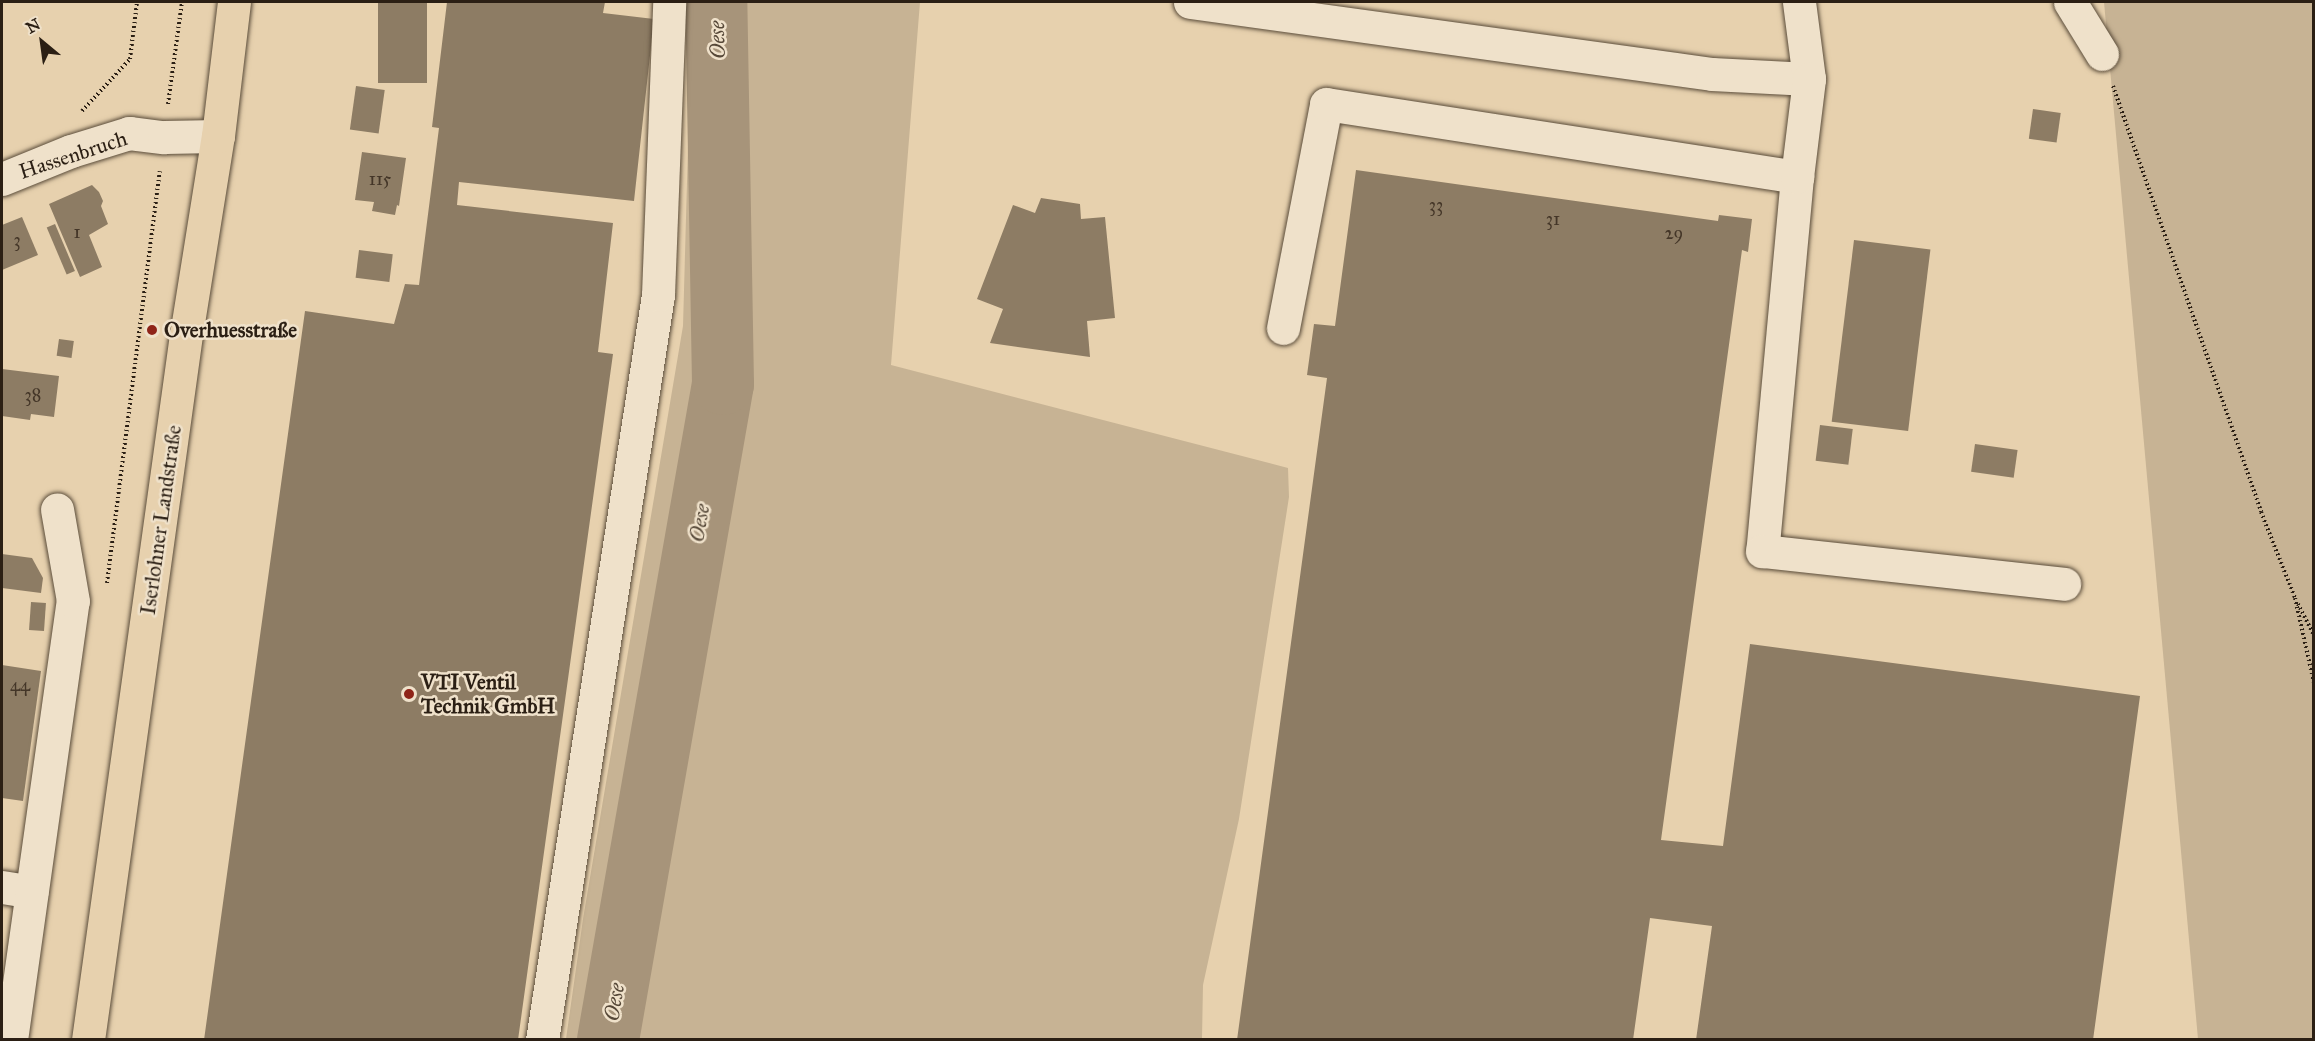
<!DOCTYPE html>
<meta charset="utf-8">
<style>
body{margin:0}
#map{position:relative;width:2315px;height:1041px;overflow:hidden;background:#e7d1ae;font-family:"IM FELL Great Primer",serif}
div>[style]{position:absolute}
[style*='--x']{left:calc(var(--x)*1px);top:calc(var(--y)*1px);width:calc(var(--w)*1px);rotate:calc(var(--a)*1deg)}
.green>*{inset:0;background:#c7b394}
.river>*{height:62px;margin:-31px;padding:0 31px;transform-origin:31px;border-radius:31px;background:#a7947a}
.building>*{inset:0;background:#8d7c64;transform-origin:0 0}
.path>*{height:4px;margin-top:-2px;transform-origin:0;background:repeating-linear-gradient(90deg,#2b1f14 0 1.5px,transparent 0 4.5px)}
.roads{filter:drop-shadow(0 0 2px #5a4c3a) drop-shadow(0 0 2px #5a4c3a)}
.minor>*{height:33px;margin:-16.5px;padding:0 16.5px;transform-origin:16.5px;border-radius:16.5px;background:#efe1ca}
.major>*{height:33px;margin:-16.5px;padding:0 16.5px;transform-origin:16.5px;border-radius:16.5px;background:#e7d1ae}
.dots>*{width:16px;height:16px;translate:-50% -50%;box-sizing:border-box;border:3px solid #efe1ca;border-radius:50%}
span{translate:-50% -50%;white-space:nowrap;text-align:center;line-height:1.15;-webkit-text-stroke:5px #efe1ca;paint-order:stroke}
.number-label{font-size:18px;color:#443628}
.number-label span{-webkit-text-stroke-width:0}
.street-label{font-size:21px;color:#2b1f14}
.poi-label{font-size:21px;color:#2b1f14;font-weight:700}
.left{translate:0 -50%;text-align:left}
.water-label{font-size:22px;color:#564838;font-style:italic}
.frame{position:absolute;inset:0;border:3px solid #2b1f14;pointer-events:none}
.north{position:absolute;left:12px;top:12px;width:60px;height:60px;-webkit-text-stroke:4px #efe1ca;paint-order:stroke;rotate:331deg;font-size:16px;font-weight:700;line-height:24px;text-align:center;color:#2b1f14}
.north::after{content:'';display:block;margin:auto;width:21px;height:27px;background:#2b1f14;clip-path:polygon(50% 0,100% 100%,50% 72%,0 100%)}
</style>
<div id="map">
<div class="green">
<div style="clip-path:polygon(692px 2px,920px 2px,891px 365px,1288px 468px,1289px 497px,1239px 819px,1203px 985px,1202px 1039px,566px 1039px,583px 919px,683px 326px)"></div>
<div style="clip-path:polygon(2104px 2px,2313px 2px,2313px 1039px,2198px 1039px)"></div>
</div>
<div class="river">
<div style="--x:608;--y:1040;--w:666;--a:-80.06"></div>
<div style="--x:723;--y:384;--w:382;--a:-91"></div>
</div>
<div class="building">
<div style="left:378px;top:2px;width:49px;height:81px"></div>
<div style="clip-path:polygon(447px 2px,605px 2px,603px 13px,654px 19px,634px 201px,459px 182px,457px 205px,613px 223px,598px 352px,613px 354px,518px 1040px,204px 1040px,305px 311px,394px 324px,405px 284px,419px 285px,439px 128px,432px 127px)"></div>
<div style="left:356px;top:86px;width:29px;height:44px;rotate:8deg"></div>
<div style="left:2033px;top:109px;width:28px;height:30px;rotate:8deg"></div>
<div style="clip-path:polygon(362px 152px,406px 158px,399px 206px,397px 205px,395px 215px,372px 211px,374px 202px,355px 200px)"></div>
<div style="clip-path:polygon(1356px 170px,1718px 221px,1719px 215px,1752px 219px,1748px 252px,1742px 250px,1661px 840px,1723px 846px,1750px 644px,2140px 696px,2093px 1040px,1696px 1040px,1712px 926px,1650px 918px,1633px 1040px,1237px 1040px,1327px 378px,1307px 375px,1314px 324px,1335px 326px)"></div>
<div style="clip-path:polygon(92px 185px,99px 192px,103px 201px,101px 206px,108px 224px,89px 235px,102px 267px,80px 277px,49px 204px)"></div>
<div style="clip-path:polygon(1041px 198px,1080px 204px,1081px 219px,1105px 217px,1115px 318px,1087px 321px,1090px 357px,990px 343px,1003px 309px,977px 299px,1013px 205px,1035px 213px)"></div>
<div style="clip-path:polygon(22px 217px,38px 255px,2px 270px,2px 225px)"></div>
<div style="left:55px;top:224px;width:51px;height:9px;rotate:67deg"></div>
<div style="left:1854px;top:240px;width:77px;height:183px;rotate:7deg"></div>
<div style="left:359px;top:250px;width:34px;height:28px;rotate:7deg"></div>
<div style="left:59px;top:339px;width:15px;height:17px;rotate:8deg"></div>
<div style="clip-path:polygon(2px 369px,59px 376px,54px 417px,31px 414px,30px 420px,2px 416px)"></div>
<div style="left:1820px;top:425px;width:33px;height:36px;rotate:7deg"></div>
<div style="left:1975px;top:444px;width:43px;height:28px;rotate:8deg"></div>
<div style="clip-path:polygon(2px 554px,32px 558px,43px 578px,41px 593px,2px 588px)"></div>
<div style="left:31px;top:602px;width:15px;height:28px;rotate:4deg"></div>
<div style="clip-path:polygon(2px 665px,41px 671px,23px 801px,2px 798px)"></div>
</div>
<div class="path">
<div style="--x:2113;--y:86;--w:451;--a:70.8"></div>
<div style="--x:2261;--y:512;--w:92;--a:68.4"></div>
<div style="--x:2295;--y:598;--w:87;--a:77.4"></div>
<div style="--x:168;--y:104;--w:103;--a:-82.2"></div>
<div style="--x:82;--y:111;--w:71;--a:-47.3"></div>
<div style="--x:130;--y:59;--w:57;--a:-83"></div>
<div style="--x:107;--y:583;--w:415;--a:-82.7"></div>
<div style="--x:2298;--y:604;--w:36;--a:63"></div>
</div>
<div class="roads">
<div class="minor">
<div style="--x:1190;--y:2;--w:527;--a:7.85"></div>
<div style="--x:1712;--y:74;--w:97;--a:3"></div>
<div style="--x:1809;--y:79;--w:78;--a:-97.4"></div>
<div style="--x:2070;--y:2;--w:61;--a:58.4"></div>
<div style="--x:1797;--y:177;--w:376;--a:95.3"></div>
<div style="--x:1762;--y:551;--w:304;--a:6.2"></div>
<div style="--x:2;--y:179;--w:74;--a:-22.1"></div>
<div style="--x:71;--y:151;--w:61;--a:-17.2"></div>
<div style="--x:129;--y:133;--w:35;--a:7"></div>
<div style="--x:164;--y:137;--w:54;--a:-1.1"></div>
<div style="--x:1283;--y:328;--w:228;--a:-79.1"></div>
<div style="--x:1326;--y:104;--w:477;--a:8.8"></div>
<div style="--x:1797;--y:177;--w:99;--a:-83"></div>
<div style="--x:2;--y:887;--w:30;--a:9"></div>
<div style="--x:11;--y:1040;--w:443;--a:-82"></div>
<div style="--x:73;--y:601;--w:93;--a:-99.9"></div>
<div style="--x:542;--y:1040;--w:754;--a:-81.15"></div>
<div style="--x:658;--y:295;--w:293;--a:-87.8"></div>
</div>
<div class="major">
<div style="--x:88;--y:1040;--w:712;--a:-82.09"></div>
<div style="--x:186;--y:335;--w:202;--a:-80.9"></div>
<div style="--x:218;--y:136;--w:135;--a:-83.2"></div>
</div>
</div>
<div class="dots">
<div style="left:152px;top:330px;background:#8f2418"></div>
<div style="left:409px;top:694px;background:#8f2418"></div>
</div>
<div class="number-label">
<span style="left:380px;top:179px">115</span>
<span style="left:1436px;top:205px">33</span>
<span style="left:1553px;top:219px">31</span>
<span style="left:77px;top:232px">1</span>
<span style="left:1674px;top:233px">29</span>
<span style="left:17px;top:240px">3</span>
<span style="left:33px;top:395px">38</span>
<span style="left:20px;top:685px">44</span>
</div>
<div class="street-label">
<span style="left:73px;top:155px;rotate:-18deg">Hassenbruch</span>
<span style="left:161px;top:520px;rotate:-82deg">Iserlohner Landstraße</span>
</div>
<div class="poi-label">
<span class="left" style="left:164px;top:330px">Overhuesstraße</span>
<span class="left" style="left:421px;top:694px">VTI Ventil<br>Technik GmbH</span>
</div>
<div class="water-label">
<span style="left:717px;top:40px;rotate:-91deg">Oese</span>
<span style="left:699px;top:523px;rotate:-80deg">Oese</span>
<span style="left:614px;top:1002px;rotate:-80deg">Oese</span>
</div>
<div class="frame"></div>
<div class="north">N</div>
</div>
